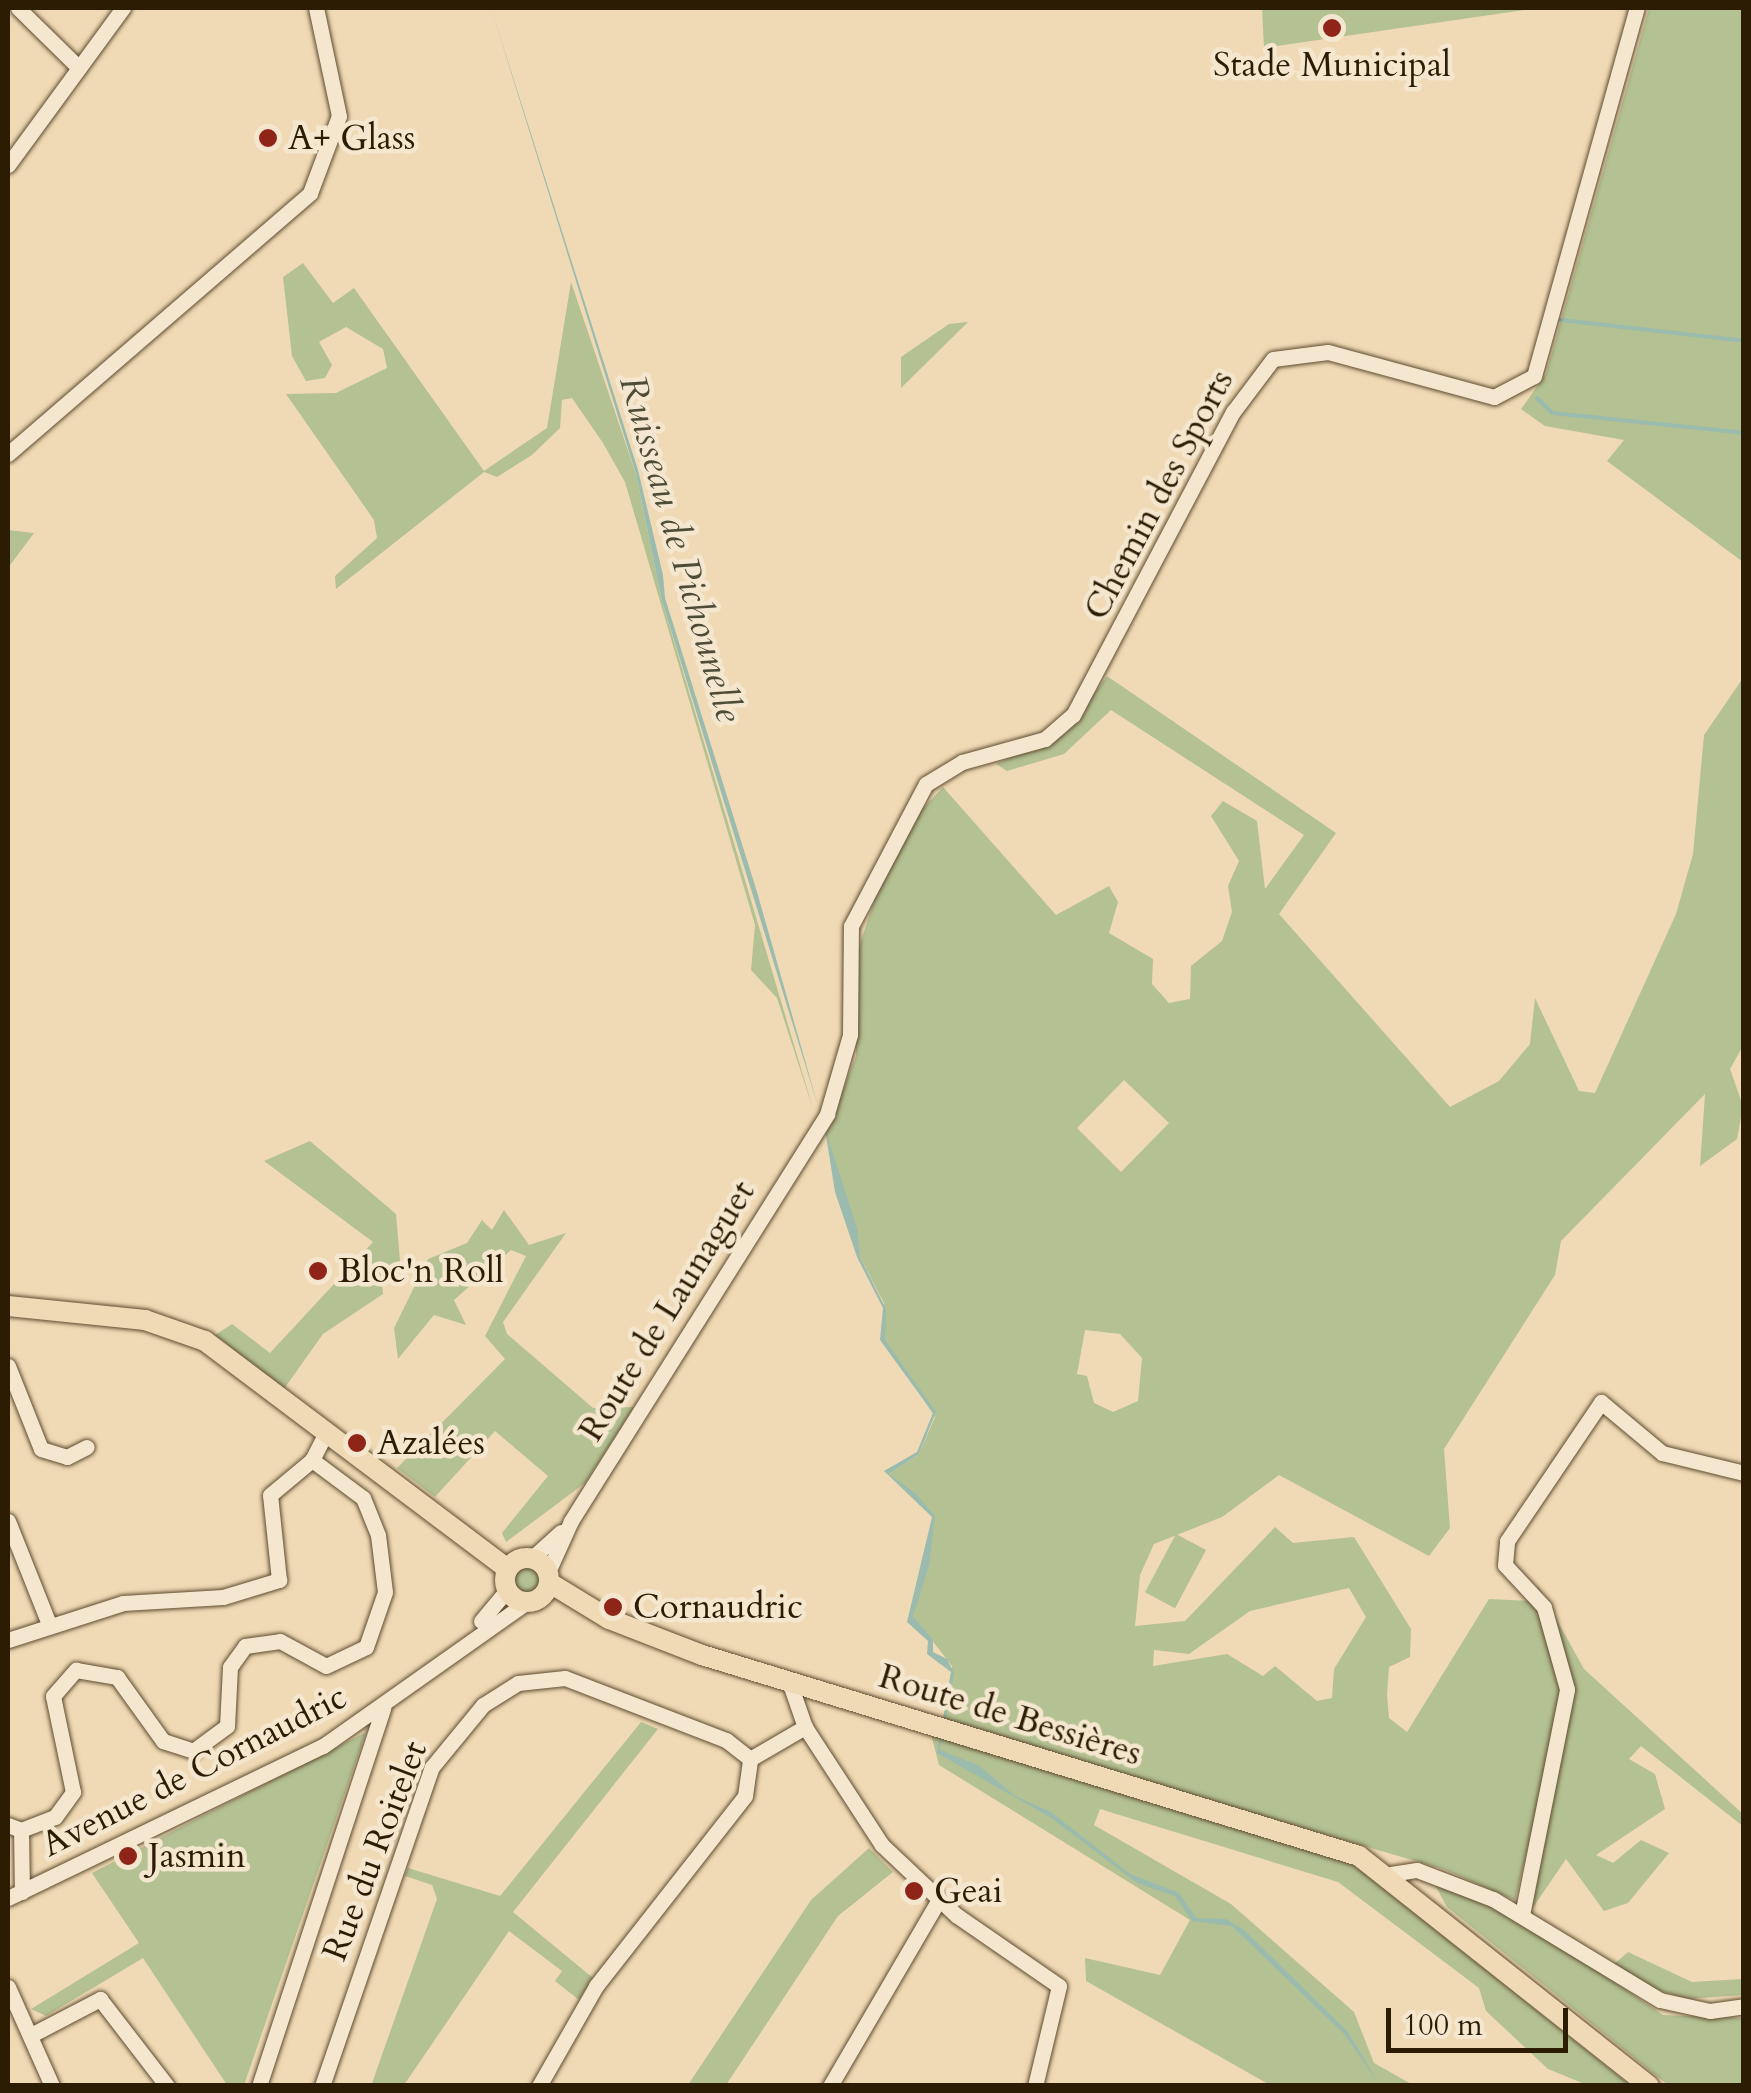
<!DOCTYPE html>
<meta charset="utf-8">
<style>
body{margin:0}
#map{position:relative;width:1751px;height:2093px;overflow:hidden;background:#f0dab5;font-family:Cardo,serif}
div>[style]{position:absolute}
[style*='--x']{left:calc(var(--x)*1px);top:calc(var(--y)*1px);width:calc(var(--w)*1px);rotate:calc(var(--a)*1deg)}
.green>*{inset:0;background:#b4c192;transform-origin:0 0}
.round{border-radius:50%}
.water>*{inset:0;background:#9abbad}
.stream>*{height:4px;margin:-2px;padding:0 2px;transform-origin:2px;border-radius:2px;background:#9abbad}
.roads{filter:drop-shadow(0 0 2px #5e4c30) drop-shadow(0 0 2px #5e4c30)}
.minor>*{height:15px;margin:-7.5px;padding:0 7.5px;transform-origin:7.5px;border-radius:7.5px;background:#f5e7cf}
.major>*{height:20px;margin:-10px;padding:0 10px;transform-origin:10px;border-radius:10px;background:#f0dab5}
.major>.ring{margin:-10px;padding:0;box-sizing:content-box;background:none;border:20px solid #f0dab5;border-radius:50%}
.dots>*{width:28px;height:28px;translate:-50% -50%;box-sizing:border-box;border:5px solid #f5e7cf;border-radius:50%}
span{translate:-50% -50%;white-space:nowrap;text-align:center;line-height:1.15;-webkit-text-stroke:9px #f5e7cf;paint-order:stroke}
.poi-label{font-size:35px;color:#2d1c04}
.left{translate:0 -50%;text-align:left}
.street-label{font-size:35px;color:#2d1c04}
.water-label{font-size:38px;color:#4e4c37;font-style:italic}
.frame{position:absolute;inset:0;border:10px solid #2d1c04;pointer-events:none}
.scale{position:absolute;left:1386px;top:2008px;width:182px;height:45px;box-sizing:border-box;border:5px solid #2d1c04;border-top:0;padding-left:12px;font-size:30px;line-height:35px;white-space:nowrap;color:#2d1c04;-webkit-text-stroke:8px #f5e7cf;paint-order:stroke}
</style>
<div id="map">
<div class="green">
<div style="clip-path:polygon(1262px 8px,1538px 8px,1264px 48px)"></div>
<div style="clip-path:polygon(1649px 8px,1743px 8px,1743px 562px,1607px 461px,1624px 440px,1545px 426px,1521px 409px,1546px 374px)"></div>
<div style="clip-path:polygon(303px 263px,333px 303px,354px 288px,484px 471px,547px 428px,571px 282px,636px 474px,662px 601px,814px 1112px,777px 998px,751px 970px,755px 925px,625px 482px,603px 443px,572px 398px,562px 400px,560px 428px,532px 455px,497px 477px,484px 472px,336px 589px,335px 576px,377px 538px,374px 520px,286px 394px,336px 393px,387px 368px,383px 349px,346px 327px,319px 342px,332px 365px,325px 378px,306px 381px,292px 356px,283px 277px)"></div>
<div style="clip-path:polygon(968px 322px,901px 388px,901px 357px,949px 324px)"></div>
<div style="clip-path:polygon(8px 530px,34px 533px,8px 568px)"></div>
<div style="clip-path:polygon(evenodd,1107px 676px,1336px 833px,1279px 914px,1450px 1107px,1499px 1081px,1530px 1044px,1535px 998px,1579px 1091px,1595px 1093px,1676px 914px,1693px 854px,1704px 735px,1743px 678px,1744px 1044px,1730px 1069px,1743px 1106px,1737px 1139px,1700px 1166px,1705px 1094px,1561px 1241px,1555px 1275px,1444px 1449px,1450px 1528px,1429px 1556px,1279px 1475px,1222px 1517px,1154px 1544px,1140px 1575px,1135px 1626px,1185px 1621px,1275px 1527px,1293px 1543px,1354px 1537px,1411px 1629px,1410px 1657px,1389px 1667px,1387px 1695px,1389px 1718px,1407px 1732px,1489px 1599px,1532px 1601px,1549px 1627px,1562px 1707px,1515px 1900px,1443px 1869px,943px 1723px,952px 1666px,913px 1616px,933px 1515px,889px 1474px,919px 1454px,935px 1417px,884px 1340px,884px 1303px,860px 1257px,826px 1133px,856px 1056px,855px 959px,882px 877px,908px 824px,943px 787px,1056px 915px,1109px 886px,1118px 902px,1109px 933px,1153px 959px,1152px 984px,1169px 1003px,1190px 999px,1191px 966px,1222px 941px,1232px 912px,1228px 886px,1239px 861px,1211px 816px,1223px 801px,1257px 821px,1265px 889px,1304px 835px,1111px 710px,1064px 754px,1007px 771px,996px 764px,1066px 733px,1107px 676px,1124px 1080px,1169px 1123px,1121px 1172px,1077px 1128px,1124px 1080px,1107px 676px,1085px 1330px,1120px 1334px,1142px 1358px,1138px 1401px,1113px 1412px,1094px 1403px,1087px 1376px,1077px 1374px,1085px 1330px,1107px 676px,1349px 1588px,1366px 1617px,1334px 1669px,1332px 1698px,1317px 1701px,1275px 1666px,1263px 1676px,1227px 1654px,1153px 1666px,1154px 1650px,1189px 1654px,1250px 1611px,1349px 1588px)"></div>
<div style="clip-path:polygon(310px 1141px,396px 1214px,400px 1261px,381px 1273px,383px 1294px,323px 1334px,284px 1389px,215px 1335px,232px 1324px,270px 1353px,373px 1242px,264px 1161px)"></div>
<div style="clip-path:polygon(504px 1210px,529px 1245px,566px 1233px,503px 1322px,507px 1334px,593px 1408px,634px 1407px,585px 1483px,506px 1542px,502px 1533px,548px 1476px,495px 1431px,435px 1497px,397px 1468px,505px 1359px,485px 1336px,526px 1256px,511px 1250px,454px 1300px,466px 1325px,434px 1315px,398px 1359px,394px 1328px,428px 1259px,467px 1243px,482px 1220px,492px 1230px)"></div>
<div style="left:1176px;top:1534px;width:34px;height:66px;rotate:28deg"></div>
<div class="round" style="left:514px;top:1568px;width:26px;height:26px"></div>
<div style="clip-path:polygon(1537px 1584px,1584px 1669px,1743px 1814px,1744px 1827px,1641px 1746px,1629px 1759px,1655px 1774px,1665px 1809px,1596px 1855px,1613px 1863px,1641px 1840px,1669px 1853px,1628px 1903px,1604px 1911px,1566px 1859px,1532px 1909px,1572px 1691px)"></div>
<div style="clip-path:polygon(641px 1722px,658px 1729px,513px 1912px,593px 1978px,579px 2000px,555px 1981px,562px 1971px,509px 1931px,404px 2085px,371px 2086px,437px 1899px,432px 1885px,405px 1876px,408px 1868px,500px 1896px)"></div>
<div style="clip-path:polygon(366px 1732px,244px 2085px,227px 2085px,143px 1958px,46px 2016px,31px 2009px,139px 1943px,92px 1873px)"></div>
<div style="clip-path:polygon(931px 1734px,1345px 1857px,1630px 2085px,1587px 2085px,1548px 2069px,1486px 2011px,1479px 1988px,1338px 1882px,1100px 1809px,1094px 1825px,1231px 1904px,1354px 2012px,1374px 2063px,1413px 2085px,1270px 2085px,1086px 1981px,1085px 1958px,1160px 1975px,1190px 1920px,939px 1765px)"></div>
<div style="clip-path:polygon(869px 1848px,893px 1872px,838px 1916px,726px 2085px,688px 2085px,811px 1900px)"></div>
<div style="clip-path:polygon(1434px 1883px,1522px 1920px,1663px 2015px,1743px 2018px,1743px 2085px,1668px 2085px,1447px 1907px)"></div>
<div style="clip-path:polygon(1628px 1952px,1692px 1982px,1743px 1979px,1743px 1995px,1688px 1999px,1648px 1987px,1613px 1965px)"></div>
</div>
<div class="water">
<div style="clip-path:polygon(491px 8px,638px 470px,663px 575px,665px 598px,757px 892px,818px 1106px,662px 601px,636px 474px)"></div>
<div style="clip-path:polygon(825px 1129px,857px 1228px,860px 1257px,886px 1309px,885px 1340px,936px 1412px,919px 1454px,889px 1474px,915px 1493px,935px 1516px,929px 1566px,913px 1616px,933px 1640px,933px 1652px,947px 1659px,954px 1673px,940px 1750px,978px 1765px,1015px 1796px,1051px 1812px,1130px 1874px,1179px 1893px,1196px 1918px,1226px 1919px,1244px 1930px,1347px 2031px,1380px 2085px,1344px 2034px,1232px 1926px,1192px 1921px,1175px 1896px,1137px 1883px,1050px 1817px,937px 1753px,951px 1672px,927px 1654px,928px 1641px,907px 1622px,932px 1517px,884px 1471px,917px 1452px,933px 1413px,880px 1340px,883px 1308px,857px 1257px,835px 1192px)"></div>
</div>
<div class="stream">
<div style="--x:1561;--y:320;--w:184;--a:6.5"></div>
<div style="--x:1537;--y:398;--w:21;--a:45"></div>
<div style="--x:1552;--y:413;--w:193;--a:5.9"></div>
</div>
<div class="roads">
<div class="minor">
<div style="--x:18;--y:8;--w:84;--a:44.5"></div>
<div style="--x:8;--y:165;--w:195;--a:-53.8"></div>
<div style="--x:8;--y:454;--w:399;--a:-40.8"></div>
<div style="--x:310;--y:193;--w:82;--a:-69.4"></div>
<div style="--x:339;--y:116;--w:110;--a:-102"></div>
<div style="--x:8;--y:1366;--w:89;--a:68.3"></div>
<div style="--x:41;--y:1449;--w:27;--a:17"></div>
<div style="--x:67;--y:1457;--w:22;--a:-27"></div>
<div style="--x:8;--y:1521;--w:111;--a:68.3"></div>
<div style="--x:532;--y:1558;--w:39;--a:-42"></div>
<div style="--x:548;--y:1572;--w:56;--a:-65.7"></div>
<div style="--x:571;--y:1521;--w:481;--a:-57.8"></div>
<div style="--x:827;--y:1114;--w:82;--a:-73.8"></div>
<div style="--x:850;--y:1035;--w:109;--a:-89.5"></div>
<div style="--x:851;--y:926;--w:161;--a:-62.2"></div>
<div style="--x:926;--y:784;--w:42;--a:-31.4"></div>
<div style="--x:962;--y:762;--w:86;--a:-15.5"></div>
<div style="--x:1045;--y:739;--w:37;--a:-41"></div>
<div style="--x:1073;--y:715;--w:343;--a:-62.2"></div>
<div style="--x:1233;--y:412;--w:66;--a:-53"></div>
<div style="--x:1273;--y:359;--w:55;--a:-7.3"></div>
<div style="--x:1328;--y:352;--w:172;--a:15.2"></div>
<div style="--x:1494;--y:397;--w:45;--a:-27.7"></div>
<div style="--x:1534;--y:376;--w:382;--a:-74.4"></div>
<div style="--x:481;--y:1621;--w:40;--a:-50"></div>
<div style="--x:8;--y:1640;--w:121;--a:-17.8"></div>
<div style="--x:123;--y:1603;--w:100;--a:-3.4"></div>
<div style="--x:223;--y:1597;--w:59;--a:-16.9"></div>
<div style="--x:279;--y:1580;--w:85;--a:-96"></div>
<div style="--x:270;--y:1495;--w:55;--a:-39.8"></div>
<div style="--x:312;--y:1460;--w:31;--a:-63"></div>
<div style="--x:790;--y:1684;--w:46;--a:70.8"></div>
<div style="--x:805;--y:1727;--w:141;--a:56.9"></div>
<div style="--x:882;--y:1845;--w:102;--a:43.4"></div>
<div style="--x:956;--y:1915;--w:125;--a:34.6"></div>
<div style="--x:1059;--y:1986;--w:103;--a:103.5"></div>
<div style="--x:8;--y:1825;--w:14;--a:21"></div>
<div style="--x:21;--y:1830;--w:62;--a:89.1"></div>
<div style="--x:21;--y:1830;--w:36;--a:-21"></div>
<div style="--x:55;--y:1817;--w:31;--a:-54"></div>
<div style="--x:73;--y:1792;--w:98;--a:-101.8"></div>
<div style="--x:53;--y:1696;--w:35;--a:-49"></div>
<div style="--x:76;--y:1670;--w:42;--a:9.7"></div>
<div style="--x:117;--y:1677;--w:79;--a:54.3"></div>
<div style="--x:163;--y:1741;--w:32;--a:18"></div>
<div style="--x:193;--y:1751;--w:42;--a:-36.3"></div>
<div style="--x:227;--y:1726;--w:59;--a:-87.1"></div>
<div style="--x:230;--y:1667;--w:26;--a:-54"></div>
<div style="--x:245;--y:1646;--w:35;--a:-8"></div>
<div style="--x:280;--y:1641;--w:52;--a:28.5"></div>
<div style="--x:326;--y:1666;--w:44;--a:-25.4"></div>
<div style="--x:366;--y:1647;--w:58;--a:-70.9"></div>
<div style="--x:385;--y:1592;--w:57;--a:-97"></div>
<div style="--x:378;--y:1535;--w:40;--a:-112"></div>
<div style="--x:363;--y:1498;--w:64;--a:-143.3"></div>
<div style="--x:1391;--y:1874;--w:26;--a:-9"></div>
<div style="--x:1417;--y:1870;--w:81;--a:20.9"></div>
<div style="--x:1493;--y:1899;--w:195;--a:31.2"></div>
<div style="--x:1660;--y:2000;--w:51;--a:12.4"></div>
<div style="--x:1710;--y:2011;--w:34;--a:-8"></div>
<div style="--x:8;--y:1898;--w:350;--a:-25.8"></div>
<div style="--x:323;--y:1746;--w:248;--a:-35.2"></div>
<div style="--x:1522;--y:1915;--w:230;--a:-78.7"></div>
<div style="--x:1567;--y:1689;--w:85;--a:-105.7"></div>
<div style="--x:1544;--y:1607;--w:57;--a:-132.9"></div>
<div style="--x:1505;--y:1565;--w:24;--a:-85"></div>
<div style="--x:1507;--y:1541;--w:168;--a:-55.9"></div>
<div style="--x:1601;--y:1402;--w:80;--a:39.9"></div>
<div style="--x:1662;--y:1453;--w:84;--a:13.7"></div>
<div style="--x:8;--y:1987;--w:108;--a:66"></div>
<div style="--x:33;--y:2034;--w:76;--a:-27.6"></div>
<div style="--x:100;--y:1999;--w:110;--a:52.4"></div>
<div style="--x:259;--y:2086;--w:398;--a:-71.8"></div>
<div style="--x:322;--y:2086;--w:337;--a:-71"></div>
<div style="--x:432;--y:1767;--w:80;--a:-50.6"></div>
<div style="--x:483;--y:1705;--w:41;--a:-32.2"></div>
<div style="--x:518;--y:1683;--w:47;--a:-6.1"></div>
<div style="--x:565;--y:1678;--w:173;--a:21.1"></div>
<div style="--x:726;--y:1740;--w:31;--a:38"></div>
<div style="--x:750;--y:1759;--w:64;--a:-30.2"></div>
<div style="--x:539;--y:2086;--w:115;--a:-60.3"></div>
<div style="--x:596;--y:1986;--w:241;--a:-51.9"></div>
<div style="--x:745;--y:1796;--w:37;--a:-82"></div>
<div style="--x:830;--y:2086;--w:214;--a:-59.7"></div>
</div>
<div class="major">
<div style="--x:8;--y:1306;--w:138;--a:5.8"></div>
<div style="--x:145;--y:1320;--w:64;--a:19.3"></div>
<div style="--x:205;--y:1341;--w:379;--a:37"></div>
<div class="ring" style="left:505px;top:1558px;width:24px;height:24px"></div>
<div style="--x:550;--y:1583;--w:69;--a:31.4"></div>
<div style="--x:609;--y:1619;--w:100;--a:21.2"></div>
<div style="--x:702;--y:1655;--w:687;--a:17.01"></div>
<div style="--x:1359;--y:1856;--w:370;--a:38.4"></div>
</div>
</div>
<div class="dots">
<div style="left:1332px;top:28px;background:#8f2418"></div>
<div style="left:268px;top:138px;background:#8f2418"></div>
<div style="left:318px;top:1271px;background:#8f2418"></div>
<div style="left:357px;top:1443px;background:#8f2418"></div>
<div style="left:613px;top:1607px;background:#8f2418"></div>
<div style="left:128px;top:1856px;background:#8f2418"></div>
<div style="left:914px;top:1891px;background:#8f2418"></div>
</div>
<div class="poi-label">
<span style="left:1332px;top:65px">Stade Municipal</span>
<span class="left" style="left:288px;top:138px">A+ Glass</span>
<span class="left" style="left:338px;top:1271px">Bloc'n Roll</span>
<span class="left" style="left:377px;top:1443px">Azalées</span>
<span class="left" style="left:633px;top:1607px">Cornaudric</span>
<span class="left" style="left:148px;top:1856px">Jasmin</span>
<span class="left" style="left:934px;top:1891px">Geai</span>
</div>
<div class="street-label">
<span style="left:1159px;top:495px;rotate:-62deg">Chemin des Sports</span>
<span style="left:667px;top:1311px;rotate:-58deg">Route de Launaguet</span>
<span style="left:1010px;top:1715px;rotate:17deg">Route de Bessières</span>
<span style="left:194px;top:1771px;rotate:-27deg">Avenue de Cornaudric</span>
<span style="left:375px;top:1851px;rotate:-69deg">Rue du Roitelet</span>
</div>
<div class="water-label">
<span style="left:680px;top:549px;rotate:74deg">Ruisseau de Pichounelle</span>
</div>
<div class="frame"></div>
<div class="scale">100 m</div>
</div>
